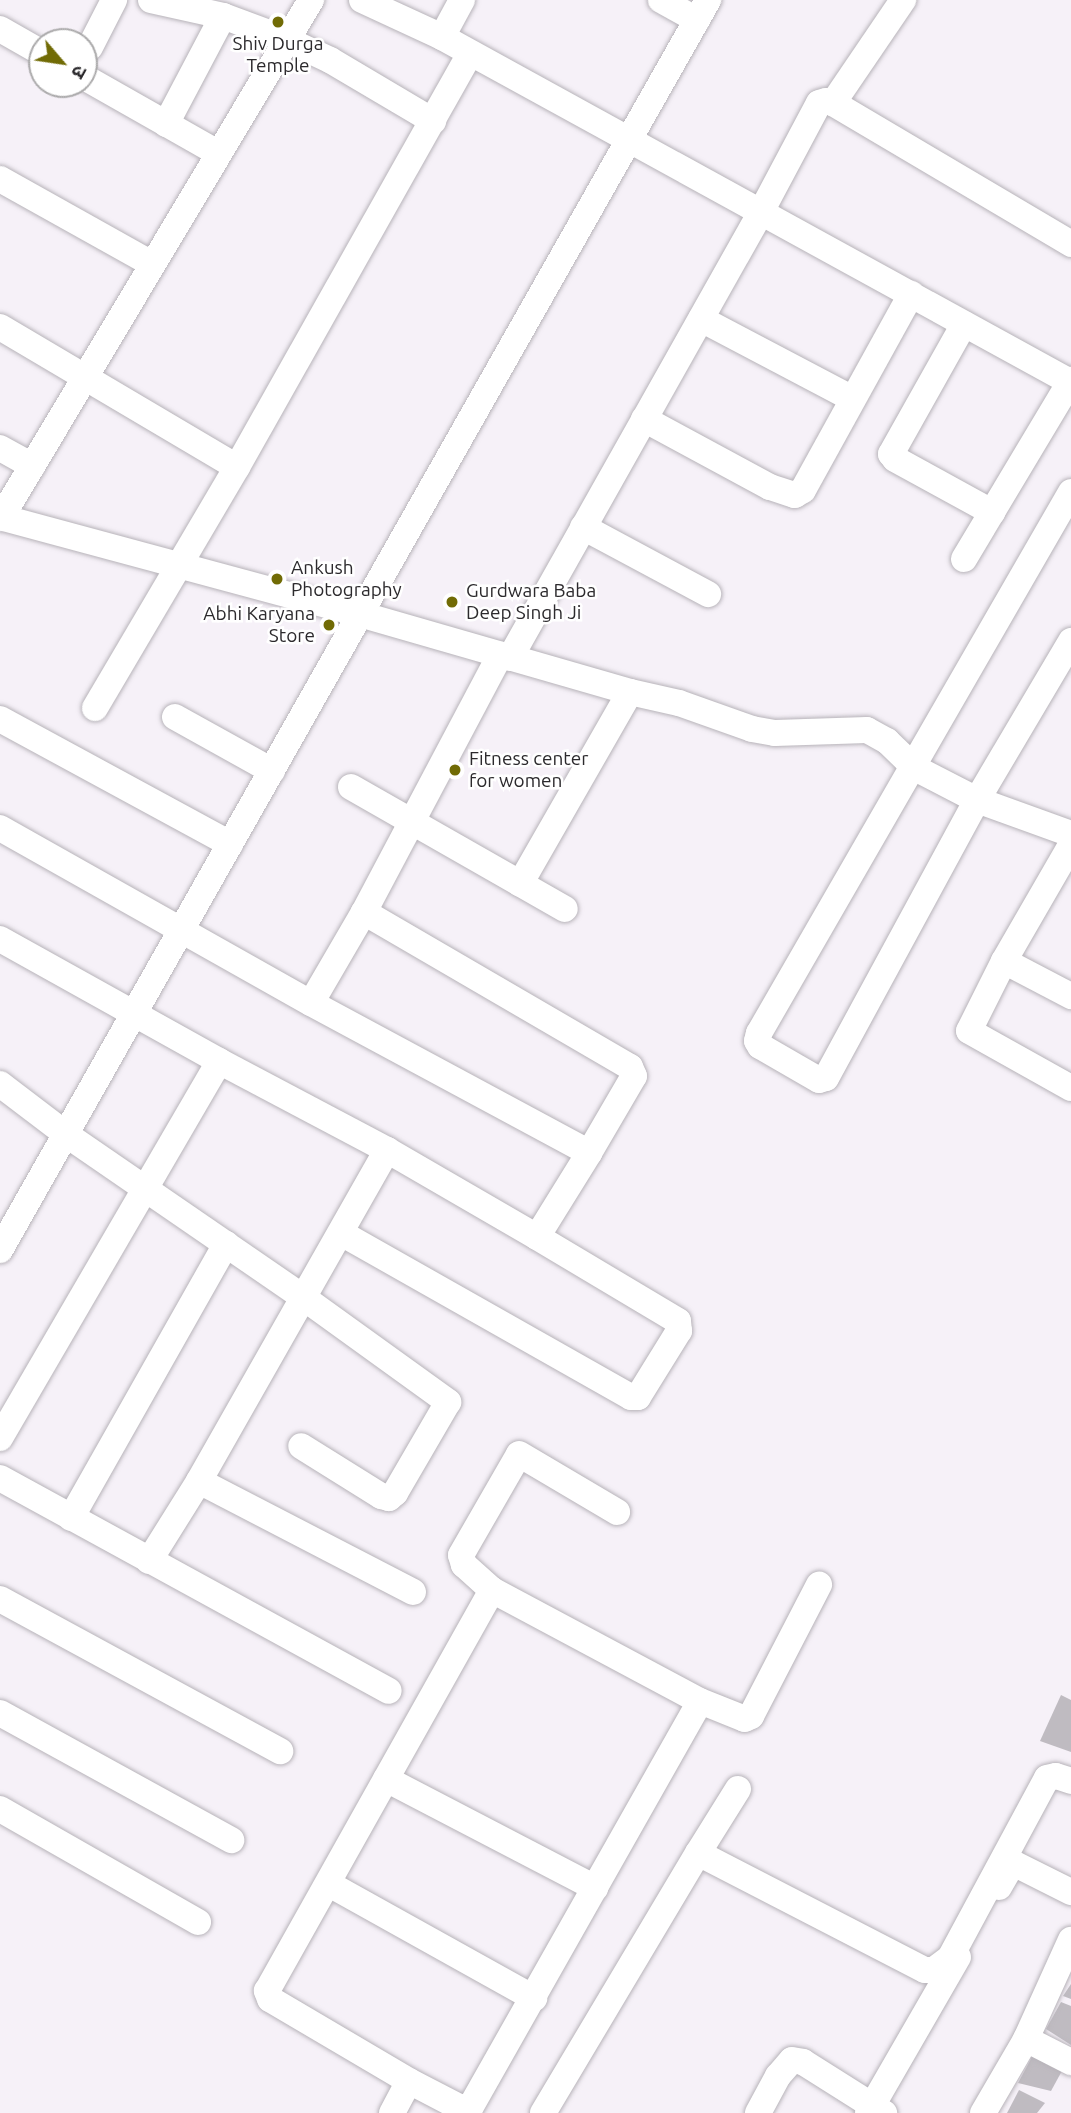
<!DOCTYPE html>
<meta charset="utf-8">
<style>
body{margin:0}
#map{position:relative;width:1071px;height:2113px;overflow:hidden;background:#f6f1f8;font-family:Ubuntu,"Noto Sans Devanagari",sans-serif}
div>[style]{position:absolute}
[style*='--x']{left:calc(var(--x)*1px);top:calc(var(--y)*1px);width:calc(var(--w)*1px);rotate:calc(var(--a)*1deg)}
.building>*{inset:0;background:#bfbbc1}
.roads{filter:drop-shadow(0 0 2px #b7b3b9) drop-shadow(0 0 2px #b7b3b9)}
.minor>*{height:26px;margin:-13px;padding:0 13px;transform-origin:13px;border-radius:13px;background:#fff}
.dots>*{width:19px;height:19px;translate:-50% -50%;box-sizing:border-box;border:4px solid #fff;border-radius:50%}
span{translate:-50% -50%;white-space:nowrap;text-align:center;line-height:1.15;-webkit-text-stroke:5px #fff;paint-order:stroke}
.poi-label{font-size:19px;color:#2c2a2d}
.left{translate:0 -50%;text-align:left}
.right{translate:-100% -50%;text-align:right}
.north{position:absolute;left:28px;top:28px;width:70px;height:70px;box-sizing:border-box;background:#fff;border:2px solid #abaaab;border-radius:50%;rotate:119deg;font-size:19px;font-weight:700;line-height:28px;text-align:center;color:#2c2a2d}
.north::after{content:'';display:block;margin:auto;width:24px;height:32px;background:#716b05;clip-path:polygon(50% 0,100% 100%,50% 72%,0 100%)}
</style>
<div id="map">
<div class="building">
<div style="clip-path:polygon(1061px 1695px,1071px 1700px,1071px 1752px,1040px 1741px)"></div>
<div style="clip-path:polygon(1071px 1984px,1071px 1999px,1063px 1996px)"></div>
<div style="clip-path:polygon(1061px 2002px,1071px 2006px,1071px 2045px,1046px 2029px)"></div>
<div style="clip-path:polygon(1033px 2055px,1063px 2069px,1051px 2091px,1018px 2083px)"></div>
<div style="clip-path:polygon(1019px 2090px,1045px 2103px,1037px 2113px,1007px 2113px)"></div>
</div>
<div class="roads">
<div class="minor">
<div style="--x:151;--y:0;--w:74;--a:12.5"></div>
<div style="--x:223;--y:16;--w:66;--a:20.4"></div>
<div style="--x:285;--y:39;--w:50;--a:25"></div>
<div style="--x:330;--y:60;--w:120;--a:30.6"></div>
<div style="--x:362;--y:0;--w:88;--a:24.8"></div>
<div style="--x:442;--y:37;--w:717;--a:28.78"></div>
<div style="--x:661;--y:0;--w:41;--a:29.1"></div>
<div style="--x:0;--y:29;--w:48;--a:29.7"></div>
<div style="--x:442;--y:37;--w:42;--a:-61.6"></div>
<div style="--x:90;--y:47;--w:53;--a:-62.9"></div>
<div style="--x:84;--y:77;--w:154;--a:29.6"></div>
<div style="--x:833;--y:103;--w:125;--a:-55.8"></div>
<div style="--x:166;--y:124;--w:122;--a:-62.2"></div>
<div style="--x:0;--y:179;--w:174;--a:29.2"></div>
<div style="--x:701;--y:319;--w:161;--a:27.8"></div>
<div style="--x:964;--y:324;--w:149;--a:119.3"></div>
<div style="--x:891;--y:454;--w:6;--a:51"></div>
<div style="--x:895;--y:459;--w:111;--a:28.7"></div>
<div style="--x:0;--y:327;--w:275;--a:30.6"></div>
<div style="--x:644;--y:419;--w:143;--a:28.4"></div>
<div style="--x:770;--y:487;--w:26;--a:18"></div>
<div style="--x:795;--y:495;--w:9;--a:-32"></div>
<div style="--x:803;--y:490;--w:224;--a:-61.1"></div>
<div style="--x:0;--y:448;--w:37;--a:29"></div>
<div style="--x:1071;--y:492;--w:625;--a:119.97"></div>
<div style="--x:759;--y:1033;--w:8;--a:104"></div>
<div style="--x:757;--y:1041;--w:6;--a:59"></div>
<div style="--x:760;--y:1046;--w:68;--a:30"></div>
<div style="--x:819;--y:1080;--w:7;--a:-16"></div>
<div style="--x:826;--y:1078;--w:316;--a:-61.5"></div>
<div style="--x:977;--y:800;--w:185;--a:-59.4"></div>
<div style="--x:0;--y:517;--w:373;--a:15.1"></div>
<div style="--x:360;--y:614;--w:281;--a:16.1"></div>
<div style="--x:630;--y:692;--w:221;--a:119.8"></div>
<div style="--x:1;--y:518;--w:604;--a:-59.1"></div>
<div style="--x:583;--y:527;--w:142;--a:28.2"></div>
<div style="--x:964;--y:559;--w:209;--a:-59.1"></div>
<div style="--x:510;--y:658;--w:512;--a:-60.63"></div>
<div style="--x:761;--y:212;--w:123;--a:-62"></div>
<div style="--x:819;--y:103;--w:7;--a:-16"></div>
<div style="--x:826;--y:101;--w:7;--a:16"></div>
<div style="--x:833;--y:103;--w:277;--a:30.6"></div>
<div style="--x:630;--y:692;--w:50;--a:12.7"></div>
<div style="--x:679;--y:703;--w:77;--a:19.6"></div>
<div style="--x:752;--y:729;--w:23;--a:10"></div>
<div style="--x:775;--y:733;--w:92;--a:-1.9"></div>
<div style="--x:867;--y:730;--w:23;--a:29"></div>
<div style="--x:887;--y:741;--w:39;--a:44"></div>
<div style="--x:915;--y:768;--w:70;--a:27.3"></div>
<div style="--x:977;--y:800;--w:100;--a:19.9"></div>
<div style="--x:95;--y:708;--w:280;--a:-59.5"></div>
<div style="--x:237;--y:467;--w:475;--a:-60.6"></div>
<div style="--x:175;--y:717;--w:111;--a:29.1"></div>
<div style="--x:0;--y:719;--w:262;--a:28.5"></div>
<div style="--x:351;--y:787;--w:246;--a:29.7"></div>
<div style="--x:0;--y:828;--w:357;--a:29.4"></div>
<div style="--x:311;--y:1003;--w:316;--a:28.3"></div>
<div style="--x:589;--y:1153;--w:89;--a:-59.7"></div>
<div style="--x:634;--y:1076;--w:10;--a:-114"></div>
<div style="--x:630;--y:1067;--w:308;--a:-149.8"></div>
<div style="--x:364;--y:912;--w:105;--a:120.2"></div>
<div style="--x:1071;--y:845;--w:134;--a:120"></div>
<div style="--x:1004;--y:961;--w:78;--a:116.6"></div>
<div style="--x:969;--y:1031;--w:117;--a:29.2"></div>
<div style="--x:364;--y:912;--w:291;--a:-62.1"></div>
<div style="--x:0;--y:939;--w:251;--a:29.1"></div>
<div style="--x:1004;--y:961;--w:76;--a:27.6"></div>
<div style="--x:0;--y:1084;--w:84;--a:37.3"></div>
<div style="--x:67;--y:1135;--w:288;--a:34.5"></div>
<div style="--x:304;--y:1298;--w:178;--a:35.8"></div>
<div style="--x:448;--y:1402;--w:105;--a:120.2"></div>
<div style="--x:395;--y:1493;--w:8;--a:140"></div>
<div style="--x:389;--y:1498;--w:8;--a:-166"></div>
<div style="--x:381;--y:1496;--w:94;--a:-148"></div>
<div style="--x:341;--y:1233;--w:333;--a:29.5"></div>
<div style="--x:631;--y:1397;--w:7;--a:0"></div>
<div style="--x:638;--y:1397;--w:78;--a:-58.2"></div>
<div style="--x:679;--y:1331;--w:10;--a:-96"></div>
<div style="--x:678;--y:1321;--w:164;--a:-149.2"></div>
<div style="--x:0;--y:1250;--w:1437;--a:-60.47"></div>
<div style="--x:0;--y:1438;--w:436;--a:-59.8"></div>
<div style="--x:219;--y:1061;--w:190;--a:27.9"></div>
<div style="--x:387;--y:1150;--w:173;--a:30.1"></div>
<div style="--x:537;--y:1237;--w:99;--a:-58.2"></div>
<div style="--x:0;--y:1478;--w:443;--a:28.7"></div>
<div style="--x:199;--y:1481;--w:241;--a:27.4"></div>
<div style="--x:71;--y:1518;--w:315;--a:-60.5"></div>
<div style="--x:149;--y:1561;--w:94;--a:-58"></div>
<div style="--x:199;--y:1481;--w:381;--a:-60.4"></div>
<div style="--x:492;--y:1590;--w:38;--a:-138"></div>
<div style="--x:464;--y:1565;--w:10;--a:-107"></div>
<div style="--x:461;--y:1555;--w:116;--a:-60.1"></div>
<div style="--x:519;--y:1454;--w:114;--a:30.6"></div>
<div style="--x:0;--y:1599;--w:319;--a:28.5"></div>
<div style="--x:0;--y:1713;--w:264;--a:28.8"></div>
<div style="--x:386;--y:1779;--w:236;--a:27.5"></div>
<div style="--x:738;--y:1789;--w:75;--a:122"></div>
<div style="--x:698;--y:1853;--w:255;--a:27.3"></div>
<div style="--x:925;--y:1970;--w:9;--a:0"></div>
<div style="--x:934;--y:1970;--w:20;--a:-37"></div>
<div style="--x:950;--y:1958;--w:204;--a:-61.7"></div>
<div style="--x:1047;--y:1778;--w:9;--a:-13"></div>
<div style="--x:1056;--y:1776;--w:16;--a:18"></div>
<div style="--x:0;--y:1809;--w:228;--a:29.7"></div>
<div style="--x:329;--y:1884;--w:235;--a:29.1"></div>
<div style="--x:999;--y:1887;--w:28;--a:-60"></div>
<div style="--x:1013;--y:1863;--w:65;--a:26.6"></div>
<div style="--x:1026;--y:2039;--w:51;--a:27.1"></div>
<div style="--x:409;--y:2081;--w:161;--a:-149.5"></div>
<div style="--x:270;--y:1999;--w:9;--a:-111"></div>
<div style="--x:267;--y:1991;--w:460;--a:-60.7"></div>
<div style="--x:492;--y:1590;--w:236;--a:28.1"></div>
<div style="--x:700;--y:1701;--w:48;--a:21.8"></div>
<div style="--x:745;--y:1719;--w:7;--a:-27"></div>
<div style="--x:751;--y:1716;--w:148;--a:-62.6"></div>
<div style="--x:392;--y:2113;--w:36;--a:-62"></div>
<div style="--x:409;--y:2081;--w:56;--a:27.5"></div>
<div style="--x:459;--y:2107;--w:11;--a:5"></div>
<div style="--x:470;--y:2108;--w:467;--a:-60.5"></div>
<div style="--x:543;--y:2113;--w:303;--a:-59.2"></div>
<div style="--x:758;--y:2113;--w:42;--a:-61.6"></div>
<div style="--x:778;--y:2076;--w:21;--a:-49"></div>
<div style="--x:792;--y:2060;--w:11;--a:10"></div>
<div style="--x:803;--y:2062;--w:96;--a:32.2"></div>
<div style="--x:868;--y:2113;--w:180;--a:-60"></div>
<div style="--x:983;--y:2113;--w:86;--a:-59.8"></div>
<div style="--x:1026;--y:2039;--w:109;--a:-65.6"></div>
</div>
</div>
<div class="dots">
<div style="left:278px;top:22px;background:#716b05"></div>
<div style="left:277px;top:579px;background:#716b05"></div>
<div style="left:452px;top:602px;background:#716b05"></div>
<div style="left:329px;top:625px;background:#716b05"></div>
<div style="left:455px;top:770px;background:#716b05"></div>
</div>
<div class="poi-label">
<span style="left:278px;top:55px">Shiv Durga<br>Temple</span>
<span class="left" style="left:291px;top:579px">Ankush<br>Photography</span>
<span class="left" style="left:466px;top:602px">Gurdwara Baba<br>Deep Singh Ji</span>
<span class="right" style="left:315px;top:625px">Abhi Karyana<br>Store</span>
<span class="left" style="left:469px;top:770px">Fitness center<br>for women</span>
</div>
<div class="north">उ</div>
</div>
